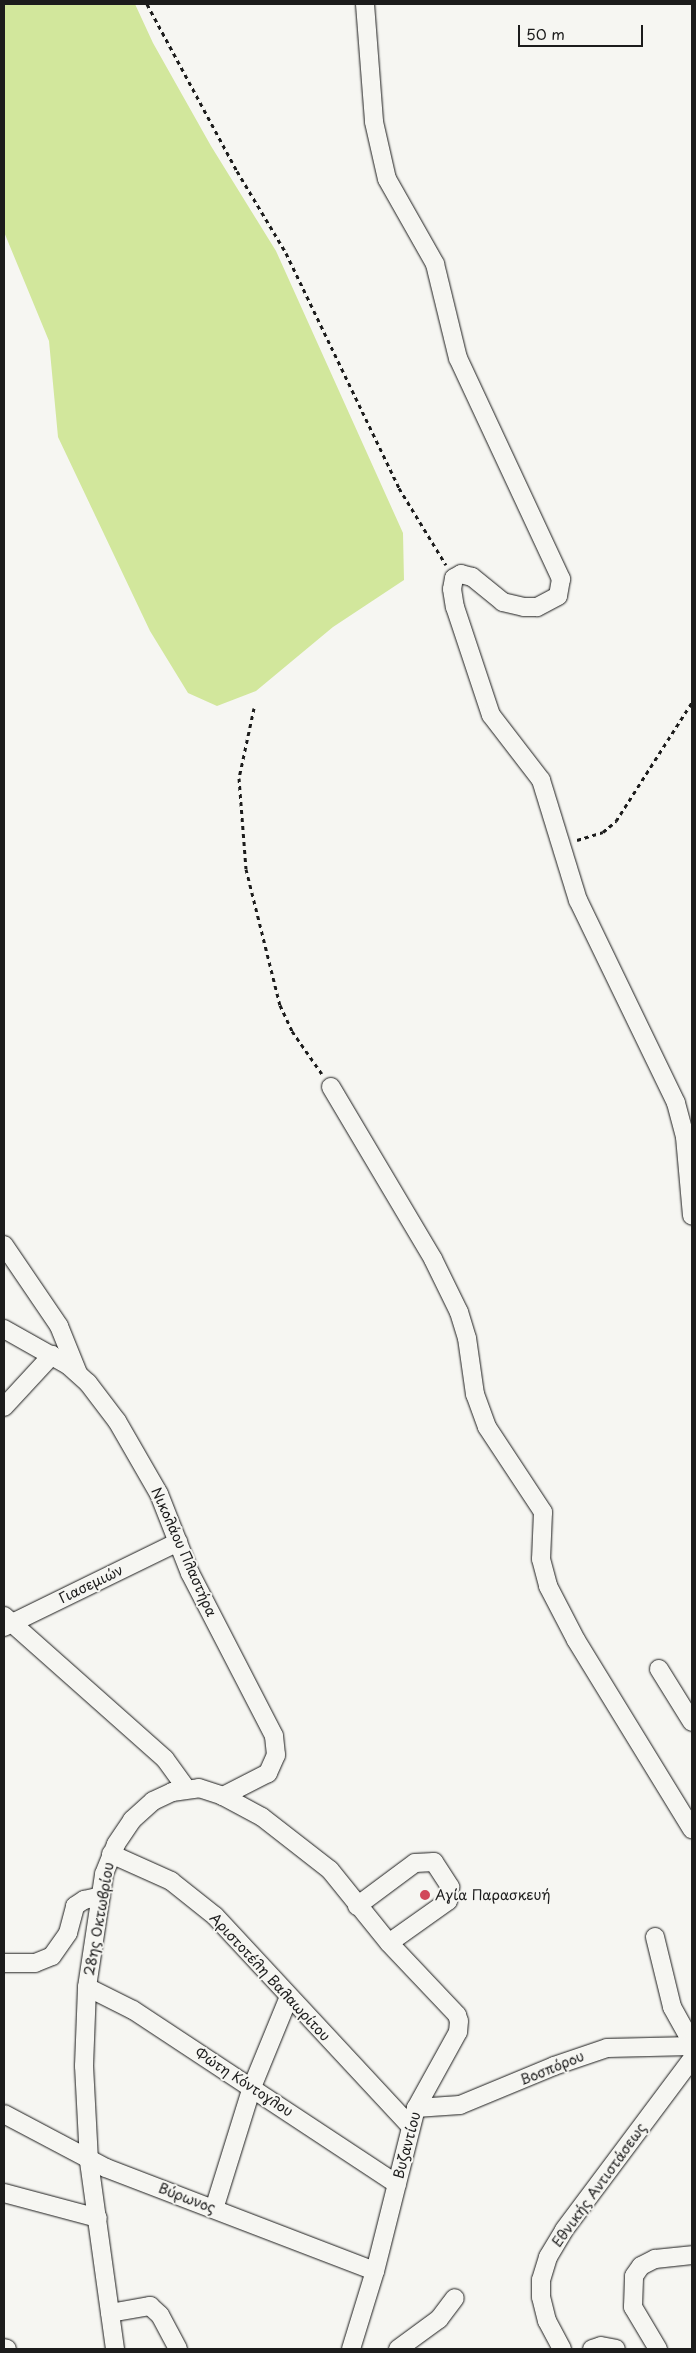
<!DOCTYPE html>
<meta charset="utf-8">
<style>
body{margin:0}
#map{position:relative;width:696px;height:2353px;overflow:hidden;background:#f6f6f2;font-family:"Playpen Sans",sans-serif}
div>[style]{position:absolute}
[style*='--x']{left:calc(var(--x)*1px);top:calc(var(--y)*1px);width:calc(var(--w)*1px);rotate:calc(var(--a)*1deg)}
.green>*{inset:0;background:#d2e79c}
.path>*{height:3px;margin-top:-1.5px;transform-origin:0;background:repeating-linear-gradient(90deg,#1c1c1c 0 4px,transparent 0 8px)}
.roads{filter:drop-shadow(0 0 1px #1c1c1c) drop-shadow(0 0 1px #1c1c1c)}
.minor>*{height:18px;margin:-9px;padding:0 9px;transform-origin:9px;border-radius:9px;background:#f6f6f2}
.dots>*{width:14px;height:14px;translate:-50% -50%;box-sizing:border-box;border:2px solid #f6f6f2;border-radius:50%}
span{translate:-50% -50%;white-space:nowrap;text-align:center;line-height:1.15;-webkit-text-stroke:4px #f6f6f2;paint-order:stroke}
.street-label{font-size:14px;color:#1c1c1c}
.poi-label{font-size:14px;color:#1c1c1c}
.left{translate:0 -50%;text-align:left}
.frame{position:absolute;inset:0;border:5px solid #1c1c1c;pointer-events:none}
.scale{position:absolute;left:518px;top:25px;width:125px;height:22px;box-sizing:border-box;border:2px solid #1c1c1c;border-top:0;padding-left:6px;font-size:15px;line-height:18px;white-space:nowrap;color:#1c1c1c;-webkit-text-stroke:4px #f6f6f2;paint-order:stroke}
</style>
<div id="map">
<div class="green">
<div style="clip-path:polygon(4px 4px,135px 4px,153px 43px,211px 146px,276px 251px,403px 533px,404px 580px,333px 627px,256px 691px,217px 706px,188px 693px,150px 631px,58px 437px,49px 341px,4px 232px)"></div>
</div>
<div class="path">
<div style="--x:147;--y:4;--w:190;--a:61.7"></div>
<div style="--x:237;--y:171;--w:96;--a:59.1"></div>
<div style="--x:286;--y:253;--w:261;--a:64.3"></div>
<div style="--x:399;--y:488;--w:90;--a:58.6"></div>
<div style="--x:254;--y:708;--w:72;--a:102.1"></div>
<div style="--x:239;--y:778;--w:91;--a:85.6"></div>
<div style="--x:246;--y:869;--w:140;--a:76"></div>
<div style="--x:280;--y:1005;--w:29;--a:65"></div>
<div style="--x:292;--y:1031;--w:52;--a:55.1"></div>
<div style="--x:577;--y:840;--w:27;--a:-17"></div>
<div style="--x:603;--y:832;--w:17;--a:-40"></div>
<div style="--x:616;--y:821;--w:141;--a:-57.4"></div>
</div>
<div class="roads">
<div class="minor">
<div style="--x:365;--y:4;--w:118;--a:85.6"></div>
<div style="--x:374;--y:122;--w:58;--a:77.2"></div>
<div style="--x:387;--y:179;--w:98;--a:60.5"></div>
<div style="--x:435;--y:264;--w:97;--a:76.3"></div>
<div style="--x:458;--y:358;--w:244;--a:65"></div>
<div style="--x:561;--y:579;--w:17;--a:100"></div>
<div style="--x:558;--y:596;--w:24;--a:152"></div>
<div style="--x:537;--y:607;--w:13;--a:180"></div>
<div style="--x:524;--y:607;--w:22;--a:-167"></div>
<div style="--x:503;--y:602;--w:40;--a:-141"></div>
<div style="--x:472;--y:577;--w:11;--a:-165"></div>
<div style="--x:461;--y:574;--w:8;--a:150"></div>
<div style="--x:454;--y:578;--w:11;--a:100"></div>
<div style="--x:452;--y:589;--w:18;--a:81"></div>
<div style="--x:455;--y:607;--w:114;--a:71.6"></div>
<div style="--x:491;--y:715;--w:82;--a:52.4"></div>
<div style="--x:541;--y:780;--w:126;--a:72.9"></div>
<div style="--x:578;--y:900;--w:225;--a:64.2"></div>
<div style="--x:676;--y:1103;--w:35;--a:75"></div>
<div style="--x:685;--y:1137;--w:79;--a:84.9"></div>
<div style="--x:331;--y:1087;--w:200;--a:59.3"></div>
<div style="--x:433;--y:1259;--w:59;--a:63.9"></div>
<div style="--x:459;--y:1312;--w:27;--a:73"></div>
<div style="--x:467;--y:1338;--w:57;--a:81.9"></div>
<div style="--x:475;--y:1394;--w:35;--a:70"></div>
<div style="--x:487;--y:1427;--w:102;--a:56.6"></div>
<div style="--x:543;--y:1512;--w:47;--a:92.4"></div>
<div style="--x:541;--y:1559;--w:28;--a:75"></div>
<div style="--x:548;--y:1586;--w:61;--a:62.6"></div>
<div style="--x:576;--y:1640;--w:222;--a:58.5"></div>
<div style="--x:4;--y:1245;--w:98;--a:55.8"></div>
<div style="--x:59;--y:1326;--w:51;--a:68"></div>
<div style="--x:4;--y:1329;--w:73;--a:29.4"></div>
<div style="--x:68;--y:1365;--w:27;--a:42"></div>
<div style="--x:88;--y:1383;--w:48;--a:52.7"></div>
<div style="--x:117;--y:1421;--w:84;--a:60.1"></div>
<div style="--x:159;--y:1494;--w:85;--a:68.6"></div>
<div style="--x:190;--y:1573;--w:183;--a:62.7"></div>
<div style="--x:274;--y:1736;--w:19;--a:84"></div>
<div style="--x:276;--y:1755;--w:20;--a:114"></div>
<div style="--x:268;--y:1773;--w:51;--a:152.9"></div>
<div style="--x:4;--y:1407;--w:71;--a:-47.3"></div>
<div style="--x:4;--y:1616;--w:215;--a:41.6"></div>
<div style="--x:165;--y:1759;--w:37;--a:54"></div>
<div style="--x:4;--y:1627;--w:194;--a:-26"></div>
<div style="--x:659;--y:1669;--w:62;--a:58.1"></div>
<div style="--x:111;--y:1854;--w:66;--a:24.2"></div>
<div style="--x:171;--y:1881;--w:56;--a:38.5"></div>
<div style="--x:215;--y:1916;--w:287;--a:47.1"></div>
<div style="--x:357;--y:1906;--w:72;--a:-36.6"></div>
<div style="--x:415;--y:1863;--w:19;--a:-3"></div>
<div style="--x:434;--y:1862;--w:30;--a:57"></div>
<div style="--x:450;--y:1887;--w:14;--a:98"></div>
<div style="--x:448;--y:1901;--w:72;--a:144.6"></div>
<div style="--x:655;--y:1937;--w:72;--a:76.3"></div>
<div style="--x:672;--y:2007;--w:41;--a:60.9"></div>
<div style="--x:4;--y:1963;--w:31;--a:0"></div>
<div style="--x:35;--y:1963;--w:18;--a:-22"></div>
<div style="--x:52;--y:1956;--w:28;--a:-55"></div>
<div style="--x:68;--y:1933;--w:28;--a:-75"></div>
<div style="--x:75;--y:1906;--w:11;--a:-34"></div>
<div style="--x:84;--y:1900;--w:17;--a:-13"></div>
<div style="--x:87;--y:1987;--w:51;--a:26.6"></div>
<div style="--x:133;--y:2010;--w:316;--a:33.4"></div>
<div style="--x:416;--y:2108;--w:44;--a:-3.9"></div>
<div style="--x:460;--y:2105;--w:102;--a:-22.5"></div>
<div style="--x:554;--y:2066;--w:56;--a:-18.8"></div>
<div style="--x:607;--y:2048;--w:85;--a:-1.3"></div>
<div style="--x:4;--y:2114;--w:115;--a:27.9"></div>
<div style="--x:106;--y:2168;--w:288;--a:21"></div>
<div style="--x:4;--y:2193;--w:97;--a:14.9"></div>
<div style="--x:214;--y:2209;--w:128;--a:-72.7"></div>
<div style="--x:252;--y:2087;--w:97;--a:-67.7"></div>
<div style="--x:110;--y:2313;--w:41;--a:-9.9"></div>
<div style="--x:150;--y:2306;--w:13;--a:42"></div>
<div style="--x:160;--y:2315;--w:38;--a:62"></div>
<div style="--x:4;--y:2348;--w:3;--a:18"></div>
<div style="--x:115;--y:2349;--w:190;--a:-97.9"></div>
<div style="--x:89;--y:2161;--w:95;--a:-93"></div>
<div style="--x:84;--y:2066;--w:79;--a:-87.8"></div>
<div style="--x:87;--y:1987;--w:114;--a:-81.4"></div>
<div style="--x:104;--y:1874;--w:32;--a:-68"></div>
<div style="--x:116;--y:1844;--w:29;--a:-56"></div>
<div style="--x:132;--y:1820;--w:28;--a:-42"></div>
<div style="--x:153;--y:1801;--w:21;--a:-25"></div>
<div style="--x:172;--y:1792;--w:27;--a:-8"></div>
<div style="--x:199;--y:1788;--w:25;--a:18"></div>
<div style="--x:223;--y:1796;--w:44;--a:28.3"></div>
<div style="--x:262;--y:1817;--w:86;--a:37.9"></div>
<div style="--x:330;--y:1870;--w:94;--a:51.1"></div>
<div style="--x:389;--y:1943;--w:99;--a:46.6"></div>
<div style="--x:457;--y:2015;--w:6;--a:72"></div>
<div style="--x:459;--y:2021;--w:11;--a:95"></div>
<div style="--x:458;--y:2032;--w:87;--a:118.9"></div>
<div style="--x:416;--y:2108;--w:168;--a:104.1"></div>
<div style="--x:375;--y:2271;--w:82;--a:107.1"></div>
<div style="--x:398;--y:2349;--w:51;--a:-36.2"></div>
<div style="--x:439;--y:2319;--w:26;--a:-53"></div>
<div style="--x:562;--y:2349;--w:32;--a:-118"></div>
<div style="--x:547;--y:2321;--w:25;--a:-104"></div>
<div style="--x:541;--y:2297;--w:17;--a:-90"></div>
<div style="--x:541;--y:2280;--w:24;--a:-73"></div>
<div style="--x:548;--y:2257;--w:31;--a:-59"></div>
<div style="--x:564;--y:2230;--w:214;--a:-53.2"></div>
<div style="--x:592;--y:2349;--w:9;--a:-18"></div>
<div style="--x:601;--y:2346;--w:15;--a:11"></div>
<div style="--x:658;--y:2349;--w:49;--a:-120.8"></div>
<div style="--x:633;--y:2307;--w:31;--a:-88"></div>
<div style="--x:634;--y:2276;--w:12;--a:-55"></div>
<div style="--x:641;--y:2266;--w:16;--a:-27"></div>
<div style="--x:655;--y:2259;--w:37;--a:-6"></div>
</div>
</div>
<div class="dots">
<div style="left:425px;top:1895px;background:#d1495b"></div>
</div>
<div class="street-label">
<span style="left:184px;top:1552px;rotate:66deg">Νικολάου Πλαστήρα</span>
<span style="left:91px;top:1584px;rotate:-26deg">Γιασεμιών</span>
<span style="left:99px;top:1919px;rotate:-80deg">28ης Οκτωβρίου</span>
<span style="left:270px;top:1977px;rotate:47deg">Αριστοτέλη Βαλαωρίτου</span>
<span style="left:552px;top:2068px;rotate:-22deg">Βοσπόρου</span>
<span style="left:244px;top:2082px;rotate:33deg">Φώτη Κόντογλου</span>
<span style="left:407px;top:2145px;rotate:-75deg">Βυζαντίου</span>
<span style="left:599px;top:2185px;rotate:-54deg">Εθνικής Αντιστάσεως</span>
<span style="left:187px;top:2198px;rotate:21deg">Βύρωνος</span>
</div>
<div class="poi-label">
<span class="left" style="left:435px;top:1895px">Αγία Παρασκευή</span>
</div>
<div class="frame"></div>
<div class="scale">50 m</div>
</div>
